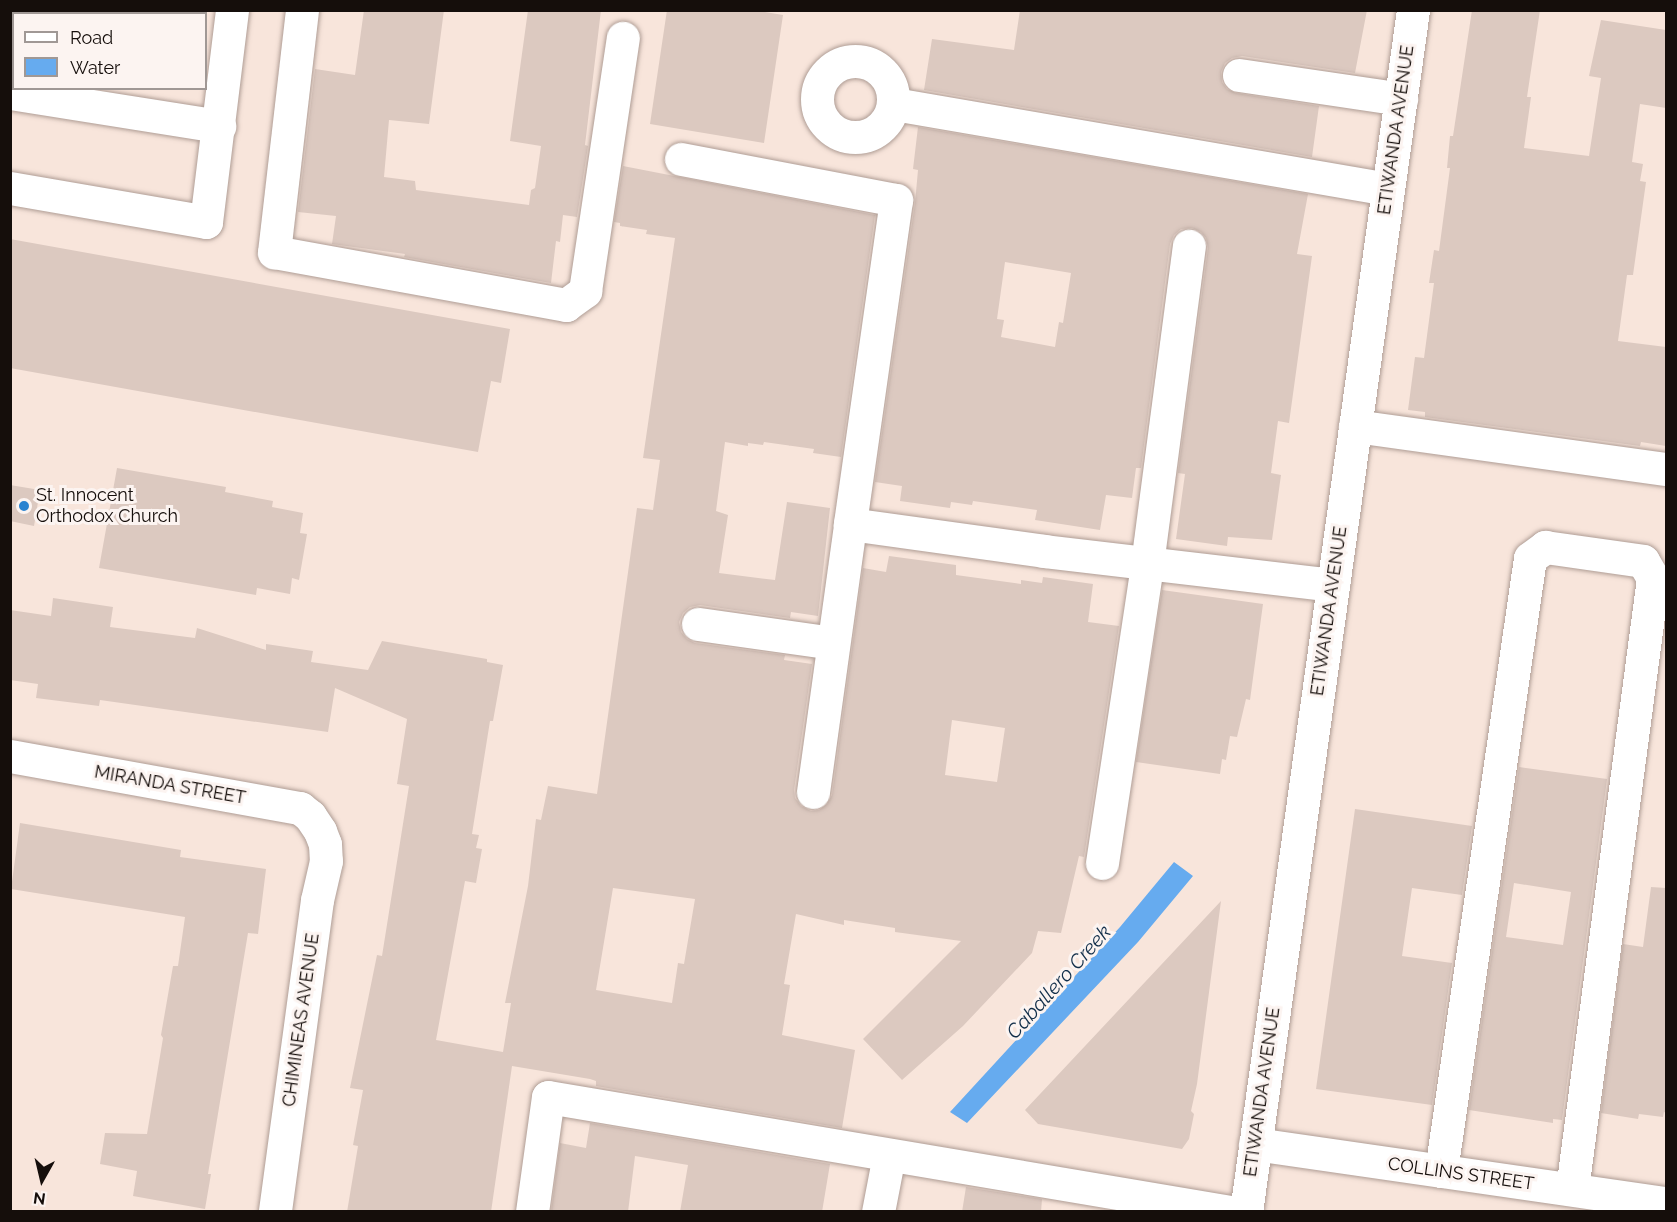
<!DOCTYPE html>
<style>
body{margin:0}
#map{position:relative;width:1677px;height:1222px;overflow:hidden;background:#f8e5db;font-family:Raleway,sans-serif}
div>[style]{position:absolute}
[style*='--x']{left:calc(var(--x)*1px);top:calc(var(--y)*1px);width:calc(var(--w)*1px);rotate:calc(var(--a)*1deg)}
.water>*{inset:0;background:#66abef}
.building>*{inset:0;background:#dcc9c0}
.roads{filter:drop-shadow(0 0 2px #af9d95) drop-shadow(0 0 2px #af9d95)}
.minor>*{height:33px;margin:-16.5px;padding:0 16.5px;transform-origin:16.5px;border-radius:16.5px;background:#fff}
.minor>.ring{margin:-16.5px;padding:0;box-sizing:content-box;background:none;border:33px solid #fff;border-radius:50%}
.dots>*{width:16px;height:16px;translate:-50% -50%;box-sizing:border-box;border:3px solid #fcf4f1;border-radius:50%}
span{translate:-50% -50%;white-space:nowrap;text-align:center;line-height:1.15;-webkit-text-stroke:6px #fcf4f1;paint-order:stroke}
.street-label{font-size:18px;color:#150e0b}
.poi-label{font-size:18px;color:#150e0b}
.left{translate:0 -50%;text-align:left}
.water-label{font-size:20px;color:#112e49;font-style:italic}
.frame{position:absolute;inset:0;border:12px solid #150e0b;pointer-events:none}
.legend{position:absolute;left:12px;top:12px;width:195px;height:78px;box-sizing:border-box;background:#fcf4f1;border:2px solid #a09895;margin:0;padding:8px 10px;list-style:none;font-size:18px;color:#150e0b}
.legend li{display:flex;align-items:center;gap:12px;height:30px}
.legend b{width:30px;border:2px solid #a09895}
.north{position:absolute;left:12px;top:1150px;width:60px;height:60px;-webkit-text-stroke:4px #fcf4f1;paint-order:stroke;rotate:188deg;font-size:16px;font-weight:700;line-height:24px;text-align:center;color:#150e0b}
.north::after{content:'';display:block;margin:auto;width:21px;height:27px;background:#150e0b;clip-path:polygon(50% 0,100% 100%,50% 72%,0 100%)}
</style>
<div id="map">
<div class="water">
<div style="clip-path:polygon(1174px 862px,1193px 876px,1138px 942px,967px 1123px,950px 1112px,1120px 927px)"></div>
</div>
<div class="building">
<div style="clip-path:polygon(364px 10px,444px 10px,429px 124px,389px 120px,384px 177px,415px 181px,416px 190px,529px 205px,531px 190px,535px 188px,541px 146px,510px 141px,528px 10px,601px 10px,585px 145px,588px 146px,577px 217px,563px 215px,560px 242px,556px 241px,551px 283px,404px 257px,405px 254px,332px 244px,336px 216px,298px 212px,315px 69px,355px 75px)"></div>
<div style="clip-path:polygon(667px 10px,754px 10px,783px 15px,764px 143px,650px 124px)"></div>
<div style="clip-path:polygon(1020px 10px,1367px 10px,1355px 73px,1242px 56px,1232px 58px,1225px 63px,1221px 72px,1222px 82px,1227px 89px,1236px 93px,1319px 106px,1312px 157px,924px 90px,932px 39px,1014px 50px)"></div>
<div style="clip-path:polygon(1472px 10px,1540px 10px,1527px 97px,1531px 97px,1524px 148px,1589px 156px,1601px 78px,1589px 76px,1601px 20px,1666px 30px,1666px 108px,1640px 104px,1632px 162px,1643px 164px,1640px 181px,1646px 182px,1633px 275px,1627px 275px,1618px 341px,1666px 347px,1666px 446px,1641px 442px,1640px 446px,1425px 417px,1425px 412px,1408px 410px,1415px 357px,1424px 358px,1434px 283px,1429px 283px,1434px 250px,1439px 251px,1450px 168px,1447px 168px,1450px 136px,1453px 136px)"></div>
<div style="clip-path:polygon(evenodd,918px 127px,1308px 194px,1297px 254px,1312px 256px,1289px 423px,1278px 421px,1271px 473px,1281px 475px,1272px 540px,1228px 537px,1227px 546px,1176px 539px,1185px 474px,1178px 473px,1208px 248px,1206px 238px,1201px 232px,1192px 228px,1181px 229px,1174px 235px,1170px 244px,1141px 468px,1136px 468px,1132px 498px,1106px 495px,1100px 530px,1035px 520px,1037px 510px,973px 501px,972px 505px,951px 502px,950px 508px,900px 501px,902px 486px,875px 482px,915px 203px,918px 170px,913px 169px,918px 127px,1005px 262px,1071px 273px,1063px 323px,1059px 322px,1055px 347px,1001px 337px,1004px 320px,997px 319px,1005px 262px)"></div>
<div style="clip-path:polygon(evenodd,623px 166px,875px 215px,841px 457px,813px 453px,814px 449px,764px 442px,763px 445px,748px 443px,748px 446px,725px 442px,716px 511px,728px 515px,719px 573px,775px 580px,787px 502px,830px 508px,818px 616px,791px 612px,790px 618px,700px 605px,690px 607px,683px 613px,679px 622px,681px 632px,687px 639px,695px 643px,785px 655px,784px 660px,812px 664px,794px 790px,795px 798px,801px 806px,811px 811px,819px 810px,827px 804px,832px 795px,863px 568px,886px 572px,889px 556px,956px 565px,956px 575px,1021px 584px,1021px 580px,1042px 583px,1043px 577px,1093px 584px,1088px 622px,1119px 626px,1084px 857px,1079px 856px,1061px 933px,1038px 931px,1032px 953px,963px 1026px,902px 1080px,863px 1039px,961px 941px,895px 932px,895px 928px,844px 920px,844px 925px,796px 914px,784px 984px,790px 985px,782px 1035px,855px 1050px,842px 1128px,596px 1086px,596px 1081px,590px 1079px,512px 1066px,491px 1212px,347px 1212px,358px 1146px,353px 1145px,363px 1090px,350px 1088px,377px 955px,382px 956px,409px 786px,397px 784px,407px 719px,335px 688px,328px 732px,100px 700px,99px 706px,36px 698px,38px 684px,10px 680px,10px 610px,51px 616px,53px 598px,113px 607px,110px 627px,195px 638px,197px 628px,266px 650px,266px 644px,313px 651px,311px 662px,368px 670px,382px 641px,487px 659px,487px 662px,503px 665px,493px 721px,490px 721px,472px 834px,479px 835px,476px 848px,482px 849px,476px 883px,465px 881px,436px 1040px,503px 1052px,511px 1003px,505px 1003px,528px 886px,536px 819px,541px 820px,548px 786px,597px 794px,637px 508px,653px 510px,660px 460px,643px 458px,675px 238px,646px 234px,647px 230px,620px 226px,620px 223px,614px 222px,623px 166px,952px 720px,1005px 728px,997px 782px,945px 775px,952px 720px,623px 166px,613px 888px,695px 899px,684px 964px,678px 963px,672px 1003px,596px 990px,613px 888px)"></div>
<div style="clip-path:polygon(10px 239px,510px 329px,501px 383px,491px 381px,478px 452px,10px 368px)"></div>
<div style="clip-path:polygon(117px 468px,226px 487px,225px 492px,273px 501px,272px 507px,303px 513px,300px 533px,307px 534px,299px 580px,292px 578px,290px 594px,257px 588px,256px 595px,99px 568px)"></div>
<div style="clip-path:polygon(10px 485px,40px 490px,34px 526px,10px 521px)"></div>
<div style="clip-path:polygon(1162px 590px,1263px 604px,1250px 700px,1246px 699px,1237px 737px,1230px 736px,1226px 760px,1222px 759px,1220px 774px,1136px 762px)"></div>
<div style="clip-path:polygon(evenodd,1519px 767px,1607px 779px,1562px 1120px,1553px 1119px,1553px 1123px,1469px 1110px,1519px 767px,1514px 883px,1571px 892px,1563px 945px,1506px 937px,1514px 883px)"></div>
<div style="clip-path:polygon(1355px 809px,1472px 826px,1462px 895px,1412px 888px,1402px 956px,1452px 963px,1432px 1105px,1316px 1089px)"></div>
<div style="clip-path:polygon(20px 823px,181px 850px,180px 857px,266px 869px,258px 934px,248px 933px,208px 1174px,211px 1174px,205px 1209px,133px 1196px,137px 1171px,100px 1164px,105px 1133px,147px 1134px,163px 1038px,161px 1035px,173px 966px,178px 966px,185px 917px,11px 889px)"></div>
<div style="clip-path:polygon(1651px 887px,1666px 888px,1666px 1113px,1664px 1112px,1663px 1117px,1639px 1114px,1638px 1119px,1601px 1113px,1623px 944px,1643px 947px)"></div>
<div style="clip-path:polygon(1221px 901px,1197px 1084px,1191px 1111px,1194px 1114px,1189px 1139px,1182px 1149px,1038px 1124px,1025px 1110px)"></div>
<div style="clip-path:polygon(590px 1123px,830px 1164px,822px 1212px,680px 1212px,688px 1165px,635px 1156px,628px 1212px,551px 1212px,560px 1143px,586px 1148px)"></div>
<div style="clip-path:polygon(966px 1187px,1042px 1199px,1041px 1212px,962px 1212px)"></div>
</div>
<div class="roads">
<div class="minor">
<div style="--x:302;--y:10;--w:244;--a:96.6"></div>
<div style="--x:274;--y:252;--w:297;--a:10.3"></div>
<div style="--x:566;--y:305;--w:24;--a:-36"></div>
<div style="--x:585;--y:291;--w:256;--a:-81.5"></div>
<div class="ring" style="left:817px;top:61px;width:43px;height:43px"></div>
<div style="--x:1239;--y:75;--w:164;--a:8.4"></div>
<div style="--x:10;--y:93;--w:212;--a:9"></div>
<div style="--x:894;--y:104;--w:501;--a:9.76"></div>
<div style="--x:681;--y:159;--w:219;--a:10.8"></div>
<div style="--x:896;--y:200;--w:327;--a:98.1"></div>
<div style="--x:10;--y:188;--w:199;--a:9.8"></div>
<div style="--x:206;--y:222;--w:214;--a:-83"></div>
<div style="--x:1355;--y:426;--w:314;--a:7.9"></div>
<div style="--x:698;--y:624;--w:136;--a:8"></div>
<div style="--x:10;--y:756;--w:295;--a:10.2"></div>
<div style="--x:300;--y:808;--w:13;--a:39"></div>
<div style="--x:310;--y:816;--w:18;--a:56"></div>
<div style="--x:320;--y:831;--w:14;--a:69"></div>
<div style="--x:325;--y:844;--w:17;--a:87"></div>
<div style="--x:326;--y:861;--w:40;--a:103"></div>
<div style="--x:317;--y:900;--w:315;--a:97.7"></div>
<div style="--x:813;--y:792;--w:271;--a:-82.1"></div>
<div style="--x:850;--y:524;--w:196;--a:7.9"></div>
<div style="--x:1044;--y:551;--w:291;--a:6.7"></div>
<div style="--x:1102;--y:863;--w:302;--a:-81.4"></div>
<div style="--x:1147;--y:564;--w:321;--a:-82.5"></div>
<div style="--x:1255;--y:1144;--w:415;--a:8.2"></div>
<div style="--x:1441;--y:1171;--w:619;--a:-81.74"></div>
<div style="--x:1530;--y:558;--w:19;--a:-36"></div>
<div style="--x:1545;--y:547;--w:99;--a:8.1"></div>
<div style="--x:1643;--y:561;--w:20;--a:60"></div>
<div style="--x:1653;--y:578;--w:616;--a:97.55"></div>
<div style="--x:532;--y:1212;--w:116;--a:-82.1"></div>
<div style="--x:548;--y:1097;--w:692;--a:9.57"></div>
<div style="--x:878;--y:1212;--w:58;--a:-79.1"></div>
<div style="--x:1246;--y:1212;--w:1214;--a:-82.09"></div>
</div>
</div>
<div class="dots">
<div style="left:24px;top:506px;background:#2a83d0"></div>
</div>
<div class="street-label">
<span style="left:1396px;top:130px;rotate:-82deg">ETIWANDA AVENUE</span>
<span style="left:1329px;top:611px;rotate:-82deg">ETIWANDA AVENUE</span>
<span style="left:170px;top:785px;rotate:10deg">MIRANDA STREET</span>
<span style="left:301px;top:1020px;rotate:-82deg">CHIMINEAS AVENUE</span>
<span style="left:1262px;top:1092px;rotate:-82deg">ETIWANDA AVENUE</span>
<span style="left:1461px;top:1174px;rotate:8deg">COLLINS STREET</span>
</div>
<div class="poi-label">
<span class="left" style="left:36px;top:506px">St. Innocent<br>Orthodox Church</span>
</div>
<div class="water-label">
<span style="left:1059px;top:982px;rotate:-48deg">Caballero Creek</span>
</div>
<div class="frame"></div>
<ul class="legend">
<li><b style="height:8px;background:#fff"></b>Road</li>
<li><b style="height:16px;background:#66abef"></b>Water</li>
</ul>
<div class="north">N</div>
</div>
